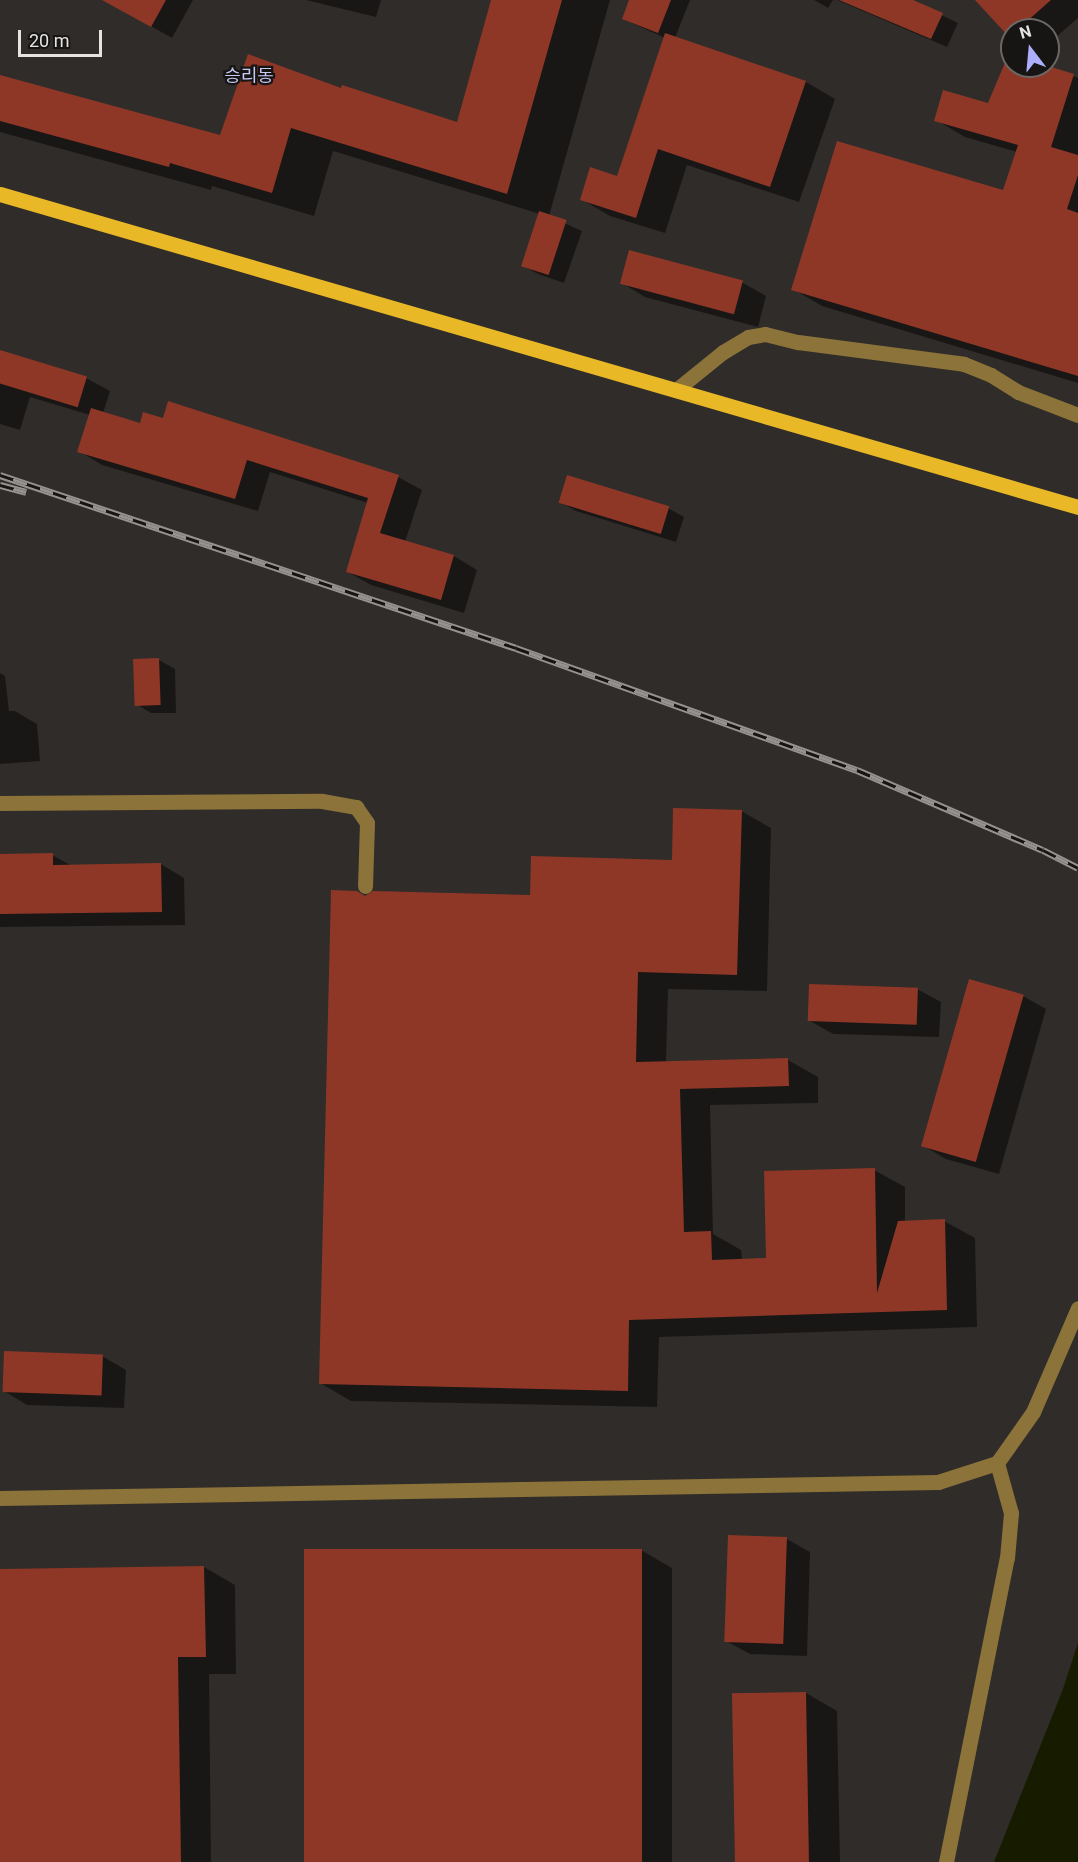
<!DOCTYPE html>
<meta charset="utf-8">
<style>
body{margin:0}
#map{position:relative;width:1078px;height:1862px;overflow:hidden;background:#302c29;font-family:Roboto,"Noto Sans KR",sans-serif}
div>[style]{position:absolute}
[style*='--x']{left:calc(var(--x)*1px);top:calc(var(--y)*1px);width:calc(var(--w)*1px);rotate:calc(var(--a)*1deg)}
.water>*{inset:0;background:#171b00}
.shadow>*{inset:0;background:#0007}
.building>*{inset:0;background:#8f3727;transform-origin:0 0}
.minor>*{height:15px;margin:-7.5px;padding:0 7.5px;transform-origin:7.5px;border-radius:7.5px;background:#8b7339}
.major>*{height:15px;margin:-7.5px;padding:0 7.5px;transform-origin:7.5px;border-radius:7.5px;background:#e9b827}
.rail>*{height:7px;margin-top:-3.5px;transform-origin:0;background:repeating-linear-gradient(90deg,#171514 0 14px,#959290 0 28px);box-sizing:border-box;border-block:2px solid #959290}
span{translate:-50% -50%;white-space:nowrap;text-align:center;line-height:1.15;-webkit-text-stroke:4.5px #171514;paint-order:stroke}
.quarter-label{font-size:18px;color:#c7caf5}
.north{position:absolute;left:1000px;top:18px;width:60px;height:60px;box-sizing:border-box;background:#171514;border:2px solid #6a6866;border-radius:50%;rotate:344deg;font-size:16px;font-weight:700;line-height:24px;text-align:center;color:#e6e4e2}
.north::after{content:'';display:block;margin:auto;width:21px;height:27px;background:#acaffb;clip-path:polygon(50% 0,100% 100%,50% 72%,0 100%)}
.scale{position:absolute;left:18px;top:30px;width:84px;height:27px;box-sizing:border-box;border:3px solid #e6e4e2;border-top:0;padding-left:8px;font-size:18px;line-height:21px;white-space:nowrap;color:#e6e4e2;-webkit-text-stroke:4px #171514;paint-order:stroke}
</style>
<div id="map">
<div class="water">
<div style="clip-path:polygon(1078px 1643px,1078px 1862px,994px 1862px,1063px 1689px)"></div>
</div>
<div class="shadow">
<div style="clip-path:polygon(124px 0,193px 0,172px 38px,119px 8px)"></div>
<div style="clip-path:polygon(306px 0,381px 0,376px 17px)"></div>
<div style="clip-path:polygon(492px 0,610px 0,549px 216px,582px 231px,564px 283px,538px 274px,522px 265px,540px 214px,333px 151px,314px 216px,212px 186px,211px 190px,0 132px,0 77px,221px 136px,342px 90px,458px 123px)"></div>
<div style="clip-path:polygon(631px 0,690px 0,675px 38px,806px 82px,835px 99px,799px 202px,687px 165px,665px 233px,610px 216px,581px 199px,618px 178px,665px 38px,623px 19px)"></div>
<div style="clip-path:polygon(814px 0,833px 0,828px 8px)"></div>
<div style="clip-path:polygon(837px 0,909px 0,958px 23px,947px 47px)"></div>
<div style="clip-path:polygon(994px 0,1078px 0,1078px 18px,1048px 44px,1048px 30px,1012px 30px,1012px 37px,985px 8px)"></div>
<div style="clip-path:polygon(1011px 53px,1012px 66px,1047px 66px,1078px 78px,1078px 383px,822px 306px,793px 289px,1004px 192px,1017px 152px,965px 137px,936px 120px,989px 105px)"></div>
<div style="clip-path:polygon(630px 252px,743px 283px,766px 296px,758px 327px,645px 297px,622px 283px)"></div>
<div style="clip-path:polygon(0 352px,86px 378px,110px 391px,103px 413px,141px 425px,398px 477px,422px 490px,405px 542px,454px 556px,477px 570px,464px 613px,371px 585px,348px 572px,368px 503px,270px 472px,258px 511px,102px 465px,79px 451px,90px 415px,30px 397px,20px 430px,0 424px)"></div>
<div style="clip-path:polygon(560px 502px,668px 508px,684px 517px,676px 542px,576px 511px)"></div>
<div style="clip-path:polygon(159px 660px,175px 669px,176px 713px,151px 713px,136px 704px)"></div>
<div style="clip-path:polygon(0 673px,5px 676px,9px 711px,15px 711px,37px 724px,40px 761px,0 764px)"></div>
<div style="clip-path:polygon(741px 811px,771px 828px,767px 991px,668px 989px,666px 1063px,788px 1060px,818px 1077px,818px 1103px,710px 1105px,713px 1234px,741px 1250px,742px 1260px,767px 1259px,874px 1170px,905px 1187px,905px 1222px,944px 1221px,975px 1238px,977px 1327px,659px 1337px,657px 1407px,351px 1401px,320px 1383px,365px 897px,531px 897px,673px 861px)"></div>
<div style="clip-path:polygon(0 855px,52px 855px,72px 866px,161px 864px,184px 878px,185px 925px,0 927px)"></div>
<div style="clip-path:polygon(917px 989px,941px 1002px,939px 1037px,833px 1034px,810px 1021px)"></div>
<div style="clip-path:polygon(1023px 996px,1046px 1009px,999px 1174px,946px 1159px,922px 1145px)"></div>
<div style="clip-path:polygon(102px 1356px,126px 1370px,124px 1408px,27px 1405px,4px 1391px)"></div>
<div style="clip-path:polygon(787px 1539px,810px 1552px,807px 1656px,750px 1654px,726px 1641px)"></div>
<div style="clip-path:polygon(641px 1550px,672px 1568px,672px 1862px,305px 1862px)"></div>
<div style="clip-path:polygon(204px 1567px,235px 1585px,236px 1674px,209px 1674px,211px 1862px,0 1862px,0 1570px)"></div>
<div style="clip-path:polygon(806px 1693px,837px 1711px,840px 1862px,737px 1862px)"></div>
</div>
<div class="building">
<div style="clip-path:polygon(102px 0,166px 0,151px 27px)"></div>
<div style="clip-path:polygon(491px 0,562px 0,507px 194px,291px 128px,272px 193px,170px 163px,169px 167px,0 121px,0 75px,220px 135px,248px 54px,341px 88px,342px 85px,457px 122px)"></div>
<div style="clip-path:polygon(629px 0,671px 0,658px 33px,622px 19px)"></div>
<div style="clip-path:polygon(839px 0,913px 0,943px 13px,931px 39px)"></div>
<div style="clip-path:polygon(975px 0,1051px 0,1017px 30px,1012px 30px,1009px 37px)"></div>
<div style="clip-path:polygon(665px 33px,806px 81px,770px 187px,658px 149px,636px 218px,580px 200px,590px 167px,617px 176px)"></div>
<div style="clip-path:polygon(1009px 53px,1012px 54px,1012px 66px,1048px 66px,1074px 74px,1051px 147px,1078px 155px,1078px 175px,1067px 209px,1078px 213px,1078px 376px,791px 290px,837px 141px,1003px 190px,1018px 145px,934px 121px,943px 90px,988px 103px)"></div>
<div style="left:539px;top:211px;width:29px;height:58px;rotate:18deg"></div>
<div style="left:629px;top:250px;width:118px;height:35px;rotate:15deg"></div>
<div style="left:0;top:350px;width:91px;height:32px;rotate:17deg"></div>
<div style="clip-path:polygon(168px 401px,399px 475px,380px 533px,454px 555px,441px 600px,346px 572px,368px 498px,247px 460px,235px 499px,77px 452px,91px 408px,140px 423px,143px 412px,163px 418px)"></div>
<div style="left:567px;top:475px;width:107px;height:29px;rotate:17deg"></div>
<div style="left:159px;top:658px;width:47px;height:26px;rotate:88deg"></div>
<div style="clip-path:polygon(673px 808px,742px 810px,737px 975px,638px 972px,636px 1062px,788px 1058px,789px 1086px,680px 1089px,684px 1232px,711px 1231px,712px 1260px,766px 1258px,764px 1171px,875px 1168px,877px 1293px,898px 1221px,945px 1219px,947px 1310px,629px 1320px,628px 1391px,319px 1384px,331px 890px,357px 891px,365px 896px,373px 891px,530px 895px,531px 856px,672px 860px)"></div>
<div style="clip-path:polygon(53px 853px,53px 865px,161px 863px,162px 912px,0 914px,0 854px)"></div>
<div style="left:969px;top:979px;width:57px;height:174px;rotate:16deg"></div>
<div style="left:809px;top:984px;width:109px;height:37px;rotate:2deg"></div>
<div style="left:4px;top:1351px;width:99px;height:41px;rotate:2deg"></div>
<div style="left:728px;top:1535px;width:59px;height:107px;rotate:2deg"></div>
<div style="left:642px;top:1549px;width:313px;height:338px;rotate:90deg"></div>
<div style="clip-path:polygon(204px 1566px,206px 1657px,178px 1657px,181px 1862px,0 1862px,0 1569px)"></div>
<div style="left:806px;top:1692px;width:170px;height:74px;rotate:89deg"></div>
</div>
<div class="minor">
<div style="--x:676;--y:390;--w:60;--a:-39"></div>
<div style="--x:723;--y:352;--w:29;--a:-31"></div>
<div style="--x:748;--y:337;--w:17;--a:-10"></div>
<div style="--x:765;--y:334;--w:34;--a:14"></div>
<div style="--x:798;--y:342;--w:167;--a:7.5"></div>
<div style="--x:964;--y:364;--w:29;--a:22"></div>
<div style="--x:991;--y:375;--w:32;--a:32"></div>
<div style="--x:1018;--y:392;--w:64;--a:21"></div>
<div style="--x:0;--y:803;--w:322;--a:-0.4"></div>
<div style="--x:322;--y:801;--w:35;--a:10"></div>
<div style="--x:356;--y:807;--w:19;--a:55"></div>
<div style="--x:367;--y:823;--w:63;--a:91.8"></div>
<div style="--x:0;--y:1498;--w:938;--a:-0.98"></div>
<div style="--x:938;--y:1482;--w:62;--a:-17.9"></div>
<div style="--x:997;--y:1463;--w:62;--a:-54.8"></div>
<div style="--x:1033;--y:1412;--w:113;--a:-66.6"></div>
<div style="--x:946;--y:1862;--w:310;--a:-78.7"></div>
<div style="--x:1007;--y:1558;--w:45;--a:-84.9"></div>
<div style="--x:1011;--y:1513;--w:52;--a:-105.6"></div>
</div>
<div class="major">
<div style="--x:0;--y:194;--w:1123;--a:16.19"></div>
</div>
<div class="rail">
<div style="--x:0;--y:475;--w:544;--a:18.53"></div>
<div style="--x:516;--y:648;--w:362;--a:19.7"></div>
<div style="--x:857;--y:770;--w:202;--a:23.3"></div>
<div style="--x:1043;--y:850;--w:39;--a:27"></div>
<div style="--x:0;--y:485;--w:27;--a:15"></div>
</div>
<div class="quarter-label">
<span style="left:249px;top:76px">승리동</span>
</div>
<div class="north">N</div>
<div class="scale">20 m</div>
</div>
